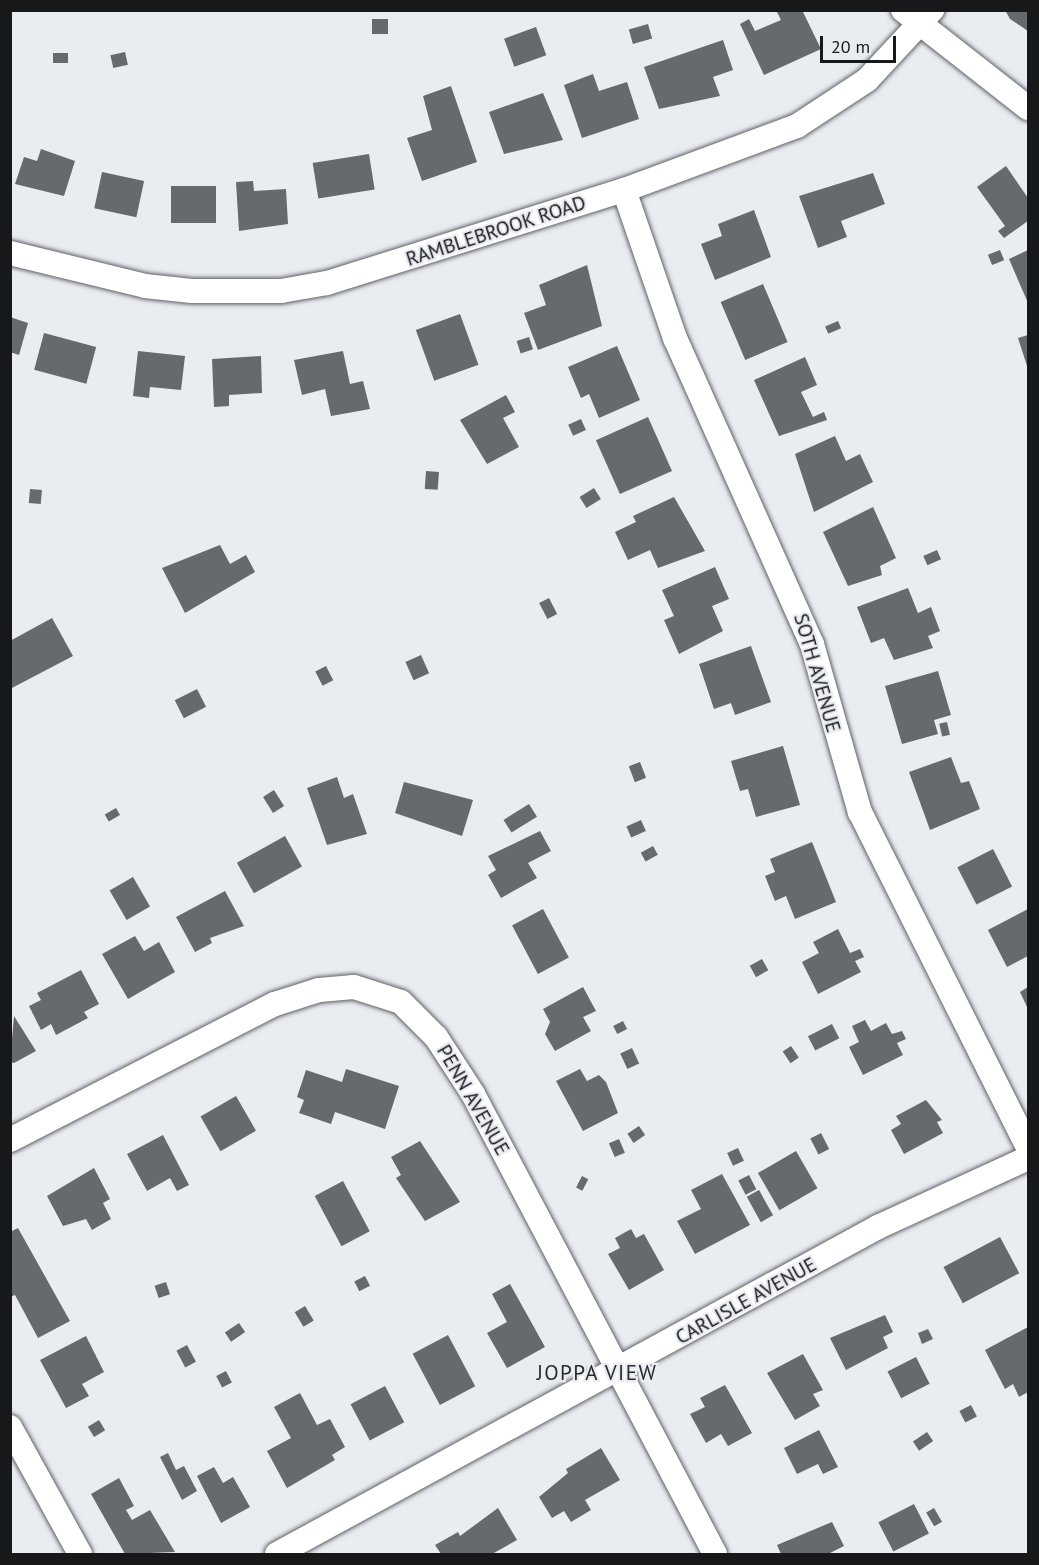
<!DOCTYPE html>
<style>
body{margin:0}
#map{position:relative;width:1039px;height:1565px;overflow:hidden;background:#e9ecf1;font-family:"PT Sans",sans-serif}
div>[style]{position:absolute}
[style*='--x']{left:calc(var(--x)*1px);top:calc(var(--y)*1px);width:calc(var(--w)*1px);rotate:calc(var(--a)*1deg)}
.building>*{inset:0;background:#66696d;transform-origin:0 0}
.roads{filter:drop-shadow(0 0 2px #5f6266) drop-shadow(0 0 2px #5f6266)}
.minor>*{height:24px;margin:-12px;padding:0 12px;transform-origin:12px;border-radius:12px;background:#fff}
span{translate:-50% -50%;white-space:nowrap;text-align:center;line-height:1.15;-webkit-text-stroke:4.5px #e9ecf1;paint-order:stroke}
.street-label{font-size:20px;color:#17181a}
.neighbourhood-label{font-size:21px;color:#282a2e;letter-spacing:1.5px}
.frame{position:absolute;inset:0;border:12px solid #17181a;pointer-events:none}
.scale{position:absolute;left:820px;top:36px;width:76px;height:27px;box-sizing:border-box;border:3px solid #17181a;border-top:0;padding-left:8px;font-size:18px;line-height:21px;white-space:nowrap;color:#17181a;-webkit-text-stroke:4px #e9ecf1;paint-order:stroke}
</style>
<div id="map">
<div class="building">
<div style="clip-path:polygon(776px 10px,807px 10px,803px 12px,821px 49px,764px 75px,740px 24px,749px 19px,755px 31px,781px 20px)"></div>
<div style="clip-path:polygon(1005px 10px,1028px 10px,1028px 31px,1010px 19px)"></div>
<div style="left:372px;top:19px;width:16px;height:15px"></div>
<div style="left:648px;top:24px;width:15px;height:20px;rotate:74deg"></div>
<div style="left:536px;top:27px;width:30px;height:34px;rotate:70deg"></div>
<div style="clip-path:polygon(723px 40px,733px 70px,713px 77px,720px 96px,659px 109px,644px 67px)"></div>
<div style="left:125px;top:52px;width:13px;height:15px;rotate:77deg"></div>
<div style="left:53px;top:53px;width:15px;height:10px"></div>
<div style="clip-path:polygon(593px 74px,599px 91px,627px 82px,639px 119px,582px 138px,564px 85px)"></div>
<div style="clip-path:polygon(451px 86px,477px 162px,422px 181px,407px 138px,432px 130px,423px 96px)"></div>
<div style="clip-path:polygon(543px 93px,563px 140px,504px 154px,489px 112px)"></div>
<div style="clip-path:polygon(41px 149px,75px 161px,64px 196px,15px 184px,24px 157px,37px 161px)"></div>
<div style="left:369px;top:154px;width:36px;height:57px;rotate:81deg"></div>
<div style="clip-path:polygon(1006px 166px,1028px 198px,1028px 221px,1004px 238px,998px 231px,1005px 226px,977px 187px)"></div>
<div style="left:102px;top:172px;width:43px;height:37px;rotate:12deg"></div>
<div style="clip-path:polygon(873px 173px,885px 204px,841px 221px,847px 237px,818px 248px,799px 196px)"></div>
<div style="clip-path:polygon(253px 181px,254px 191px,286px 189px,288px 224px,239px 231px,236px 182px)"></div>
<div style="left:171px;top:186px;width:45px;height:37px"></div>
<div style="clip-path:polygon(754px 210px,771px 257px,715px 280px,701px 244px,722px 236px,718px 224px)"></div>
<div style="left:1000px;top:250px;width:11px;height:13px;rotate:68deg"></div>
<div style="clip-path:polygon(1028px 250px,1028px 303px,1009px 259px)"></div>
<div style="clip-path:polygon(587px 265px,602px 326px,538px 350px,524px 313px,546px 305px,539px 285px)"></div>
<div style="left:763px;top:284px;width:63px;height:46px;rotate:67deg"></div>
<div style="left:460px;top:314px;width:54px;height:47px;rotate:70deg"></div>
<div style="clip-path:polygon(10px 317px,28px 323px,19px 355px,10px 352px)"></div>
<div style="left:838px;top:321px;width:8px;height:14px;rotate:67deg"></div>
<div style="left:44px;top:333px;width:54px;height:38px;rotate:15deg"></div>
<div style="clip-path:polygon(1028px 335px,1028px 369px,1018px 338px)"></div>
<div style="left:529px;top:337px;width:13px;height:13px;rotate:72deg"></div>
<div style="clip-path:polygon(617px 346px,640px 400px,599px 418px,589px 394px,581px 398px,568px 367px)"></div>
<div style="clip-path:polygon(138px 351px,185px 356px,181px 390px,150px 387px,149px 398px,133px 396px)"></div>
<div style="clip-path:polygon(343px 351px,350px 384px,363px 381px,370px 409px,331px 416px,325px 389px,302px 395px,294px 360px)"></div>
<div style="clip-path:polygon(261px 356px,262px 393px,229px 395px,229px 406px,214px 407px,212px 359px)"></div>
<div style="clip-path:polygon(805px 357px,817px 385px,801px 392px,813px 417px,824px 412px,827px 420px,779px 436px,754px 380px)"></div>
<div style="clip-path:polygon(506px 395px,515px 412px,503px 418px,519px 447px,487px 464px,460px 420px)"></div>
<div style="left:648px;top:417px;width:59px;height:57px;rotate:66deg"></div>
<div style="left:581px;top:419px;width:12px;height:14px;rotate:66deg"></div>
<div style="clip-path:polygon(835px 436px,846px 461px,860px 454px,873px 482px,814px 512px,795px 454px)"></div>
<div style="left:426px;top:471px;width:13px;height:18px;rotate:4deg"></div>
<div style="left:594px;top:488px;width:13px;height:17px;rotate:58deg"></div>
<div style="left:30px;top:489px;width:12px;height:14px;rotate:5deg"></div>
<div style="clip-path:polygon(674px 497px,705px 551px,658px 568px,650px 550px,628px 560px,615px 532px,636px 522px,633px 516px)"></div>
<div style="clip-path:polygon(873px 507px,896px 558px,880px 566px,882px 575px,848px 586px,823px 532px)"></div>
<div style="clip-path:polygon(220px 545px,230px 564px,246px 555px,255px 572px,185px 613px,162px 568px)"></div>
<div style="left:937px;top:550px;width:10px;height:15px;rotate:66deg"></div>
<div style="clip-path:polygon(715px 567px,729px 599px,712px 606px,723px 631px,679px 654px,664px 620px,674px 616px,662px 590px)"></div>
<div style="clip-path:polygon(908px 588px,918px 613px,931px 607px,940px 631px,928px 636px,933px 648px,894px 660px,884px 638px,871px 643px,857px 607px)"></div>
<div style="left:549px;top:598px;width:18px;height:11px;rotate:63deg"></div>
<div style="clip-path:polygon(52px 618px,73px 656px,10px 689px,10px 641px)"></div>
<div style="clip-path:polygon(751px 646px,771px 702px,735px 715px,731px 703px,714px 709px,699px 664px)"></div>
<div style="left:421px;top:655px;width:20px;height:17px;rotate:66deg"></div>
<div style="left:326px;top:666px;width:16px;height:12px;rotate:63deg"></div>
<div style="clip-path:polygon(938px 671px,951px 715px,934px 720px,938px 734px,902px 744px,885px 686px)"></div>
<div style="left:197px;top:689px;width:20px;height:25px;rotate:63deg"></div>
<div style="left:947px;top:722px;width:13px;height:8px;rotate:77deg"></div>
<div style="clip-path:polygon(783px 746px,800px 805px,756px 817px,748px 789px,740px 791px,731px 761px)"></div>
<div style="clip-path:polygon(951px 757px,961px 783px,969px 781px,980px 809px,930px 830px,909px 772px)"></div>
<div style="left:640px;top:762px;width:17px;height:12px;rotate:69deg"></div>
<div style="clip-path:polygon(337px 777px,344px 798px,353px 794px,367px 834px,327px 845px,307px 788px)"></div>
<div style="clip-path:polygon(404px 782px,473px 800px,462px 836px,395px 813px)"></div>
<div style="left:274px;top:790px;width:19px;height:13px;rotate:58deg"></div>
<div style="left:529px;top:804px;width:15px;height:30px;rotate:58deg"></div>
<div style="left:116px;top:808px;width:8px;height:13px;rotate:60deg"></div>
<div style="left:641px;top:820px;width:12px;height:16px;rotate:66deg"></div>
<div style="clip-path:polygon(540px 831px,551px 851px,528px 863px,537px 878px,501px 898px,488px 875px,496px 870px,488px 856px)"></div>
<div style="left:285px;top:836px;width:35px;height:55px;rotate:61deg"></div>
<div style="clip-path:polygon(812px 842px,836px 902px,795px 919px,786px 896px,775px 901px,765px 876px,775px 872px,770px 859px)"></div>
<div style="left:653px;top:846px;width:10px;height:14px;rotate:61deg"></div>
<div style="left:993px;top:849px;width:42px;height:40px;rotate:63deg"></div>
<div style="left:133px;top:877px;width:34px;height:27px;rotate:60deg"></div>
<div style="clip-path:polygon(225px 891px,244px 926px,210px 938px,212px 943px,195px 952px,176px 917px)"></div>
<div style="left:543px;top:909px;width:55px;height:35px;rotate:62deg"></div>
<div style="clip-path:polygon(1028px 909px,1028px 956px,1007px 967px,988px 930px)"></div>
<div style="clip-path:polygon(838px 929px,850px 953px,860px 949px,864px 957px,855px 961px,861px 972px,818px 994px,802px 962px,819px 953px,813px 942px)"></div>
<div style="clip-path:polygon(135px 936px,144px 951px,159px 942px,175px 972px,128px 999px,102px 954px)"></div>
<div style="left:762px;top:959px;width:13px;height:14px;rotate:61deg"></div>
<div style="clip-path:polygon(81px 970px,99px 1004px,84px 1012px,88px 1018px,56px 1035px,51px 1024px,41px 1030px,29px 1006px,41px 1000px,37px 993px)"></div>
<div style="clip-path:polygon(583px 987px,596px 1011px,583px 1017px,591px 1031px,555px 1051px,545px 1034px,550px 1022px,543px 1009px)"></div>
<div style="clip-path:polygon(1028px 987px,1028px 1009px,1020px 992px)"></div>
<div style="clip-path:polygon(14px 1016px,36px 1051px,14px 1063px,10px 1062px)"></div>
<div style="clip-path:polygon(865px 1020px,871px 1031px,886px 1023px,892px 1034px,902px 1031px,906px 1039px,897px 1043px,903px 1055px,863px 1075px,849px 1047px,859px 1042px,852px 1026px)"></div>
<div style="left:623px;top:1021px;width:9px;height:11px;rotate:63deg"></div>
<div style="left:832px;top:1024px;width:16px;height:27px;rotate:63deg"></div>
<div style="left:791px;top:1046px;width:14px;height:10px;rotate:56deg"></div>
<div style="left:632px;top:1048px;width:17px;height:13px;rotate:65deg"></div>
<div style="clip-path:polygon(346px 1069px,399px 1086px,385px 1129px,335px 1112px,331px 1124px,299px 1113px,304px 1100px,297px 1097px,306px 1070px,342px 1082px)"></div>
<div style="clip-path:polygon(580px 1069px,587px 1081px,599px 1075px,606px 1082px,618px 1113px,583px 1131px,556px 1081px)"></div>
<div style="left:236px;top:1096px;width:40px;height:41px;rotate:60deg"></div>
<div style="clip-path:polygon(926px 1100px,942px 1120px,937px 1122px,943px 1133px,904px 1154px,891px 1130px,901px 1124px,896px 1116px)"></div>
<div style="left:639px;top:1126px;width:11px;height:14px;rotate:56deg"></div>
<div style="left:821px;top:1133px;width:18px;height:12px;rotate:63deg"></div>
<div style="clip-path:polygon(163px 1135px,189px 1185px,177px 1191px,170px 1178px,147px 1191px,127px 1154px)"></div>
<div style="left:619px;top:1139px;width:15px;height:11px;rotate:67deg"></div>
<div style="clip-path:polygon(420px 1141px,460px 1202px,425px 1221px,396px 1178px,401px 1175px,391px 1157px)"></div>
<div style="left:738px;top:1148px;width:14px;height:12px;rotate:65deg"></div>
<div style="left:796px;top:1151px;width:43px;height:44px;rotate:60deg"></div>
<div style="clip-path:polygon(94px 1168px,110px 1199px,103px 1203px,111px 1219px,92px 1230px,86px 1219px,63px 1226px,47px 1196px)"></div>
<div style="clip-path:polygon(722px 1174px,750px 1225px,695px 1254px,677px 1221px,701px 1209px,691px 1190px)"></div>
<div style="left:749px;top:1175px;width:16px;height:12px;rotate:63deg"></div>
<div style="left:582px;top:1176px;width:7px;height:13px;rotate:27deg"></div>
<div style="left:343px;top:1181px;width:57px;height:32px;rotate:62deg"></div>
<div style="left:759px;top:1190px;width:29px;height:14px;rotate:61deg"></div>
<div style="clip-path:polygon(18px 1228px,70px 1321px,38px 1338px,15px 1295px,10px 1297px,10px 1232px)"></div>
<div style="clip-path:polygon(631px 1229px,636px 1238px,644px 1234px,664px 1270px,629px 1290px,608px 1254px,620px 1248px,615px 1238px)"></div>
<div style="left:1000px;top:1237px;width:41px;height:64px;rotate:62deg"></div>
<div style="left:365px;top:1276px;width:11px;height:12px;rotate:63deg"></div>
<div style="left:166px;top:1282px;width:13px;height:12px;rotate:72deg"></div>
<div style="clip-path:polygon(510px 1284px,545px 1347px,507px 1368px,487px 1333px,507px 1322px,492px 1294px)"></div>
<div style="left:305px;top:1306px;width:17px;height:12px;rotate:59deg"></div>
<div style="clip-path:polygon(885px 1315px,893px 1332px,883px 1337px,888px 1348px,846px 1370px,830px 1338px)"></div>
<div style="left:239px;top:1323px;width:11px;height:17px;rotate:56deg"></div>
<div style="clip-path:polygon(1028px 1327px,1028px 1392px,1019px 1397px,1013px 1384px,1005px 1389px,985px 1350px)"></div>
<div style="clip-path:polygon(928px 1329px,933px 1339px,922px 1344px,918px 1333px)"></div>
<div style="left:448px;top:1335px;width:58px;height:40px;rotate:62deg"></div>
<div style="clip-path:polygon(86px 1336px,104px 1372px,82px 1384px,89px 1396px,66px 1408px,40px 1360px)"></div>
<div style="left:187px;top:1345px;width:19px;height:12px;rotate:62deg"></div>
<div style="clip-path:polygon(803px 1354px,823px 1390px,813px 1394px,820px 1406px,795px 1420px,767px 1373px)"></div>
<div style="left:916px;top:1357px;width:30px;height:32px;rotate:63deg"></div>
<div style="left:226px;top:1371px;width:13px;height:11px;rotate:63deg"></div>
<div style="clip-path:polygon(725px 1385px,752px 1433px,728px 1446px,721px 1434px,706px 1443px,690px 1414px,705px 1407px,700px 1398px)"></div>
<div style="left:385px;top:1386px;width:41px;height:39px;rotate:62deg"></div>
<div style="clip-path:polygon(300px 1393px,317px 1425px,330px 1419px,345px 1447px,332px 1455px,335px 1460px,287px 1488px,267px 1451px,291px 1438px,274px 1407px)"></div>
<div style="left:971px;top:1405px;width:13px;height:13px;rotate:63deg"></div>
<div style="left:99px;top:1420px;width:12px;height:13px;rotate:59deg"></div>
<div style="clip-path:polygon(819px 1430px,838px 1467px,823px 1474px,818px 1464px,797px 1474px,784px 1448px)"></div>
<div style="left:927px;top:1432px;width:11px;height:17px;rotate:56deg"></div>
<div style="clip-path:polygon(601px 1448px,620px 1480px,585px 1500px,591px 1510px,571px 1522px,564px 1511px,552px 1518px,539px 1497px,568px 1473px,566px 1469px)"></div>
<div style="clip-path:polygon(168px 1453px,176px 1470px,184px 1466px,197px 1491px,182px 1500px,160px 1457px)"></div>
<div style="clip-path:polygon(214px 1467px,223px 1483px,233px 1477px,250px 1507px,221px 1523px,197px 1476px)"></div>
<div style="clip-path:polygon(119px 1478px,134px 1506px,126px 1510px,132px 1520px,150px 1510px,175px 1552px,125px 1554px,91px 1494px)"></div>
<div style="left:914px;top:1504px;width:33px;height:40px;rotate:63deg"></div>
<div style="clip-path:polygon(498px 1508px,517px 1540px,492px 1554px,441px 1554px,435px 1545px,458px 1532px,460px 1536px)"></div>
<div style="left:934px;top:1508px;width:16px;height:9px;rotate:60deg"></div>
<div style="clip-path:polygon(832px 1522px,844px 1546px,828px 1554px,781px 1554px,777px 1545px)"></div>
</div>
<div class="roads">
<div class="minor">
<div style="--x:903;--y:10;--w:159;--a:38.1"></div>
<div style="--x:624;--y:190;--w:157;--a:71"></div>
<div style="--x:675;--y:338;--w:335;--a:65.9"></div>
<div style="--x:812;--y:644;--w:175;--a:74.1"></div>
<div style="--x:860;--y:812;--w:376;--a:63.4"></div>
<div style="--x:10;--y:253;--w:139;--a:13.7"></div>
<div style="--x:145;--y:286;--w:47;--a:6.1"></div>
<div style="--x:192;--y:291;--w:89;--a:0"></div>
<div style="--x:281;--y:291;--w:47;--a:-9.9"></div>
<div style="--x:327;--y:283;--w:311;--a:-17.4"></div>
<div style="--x:624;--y:190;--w:184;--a:-20.3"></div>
<div style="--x:797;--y:126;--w:84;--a:-33.3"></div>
<div style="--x:867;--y:80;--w:96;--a:-47.1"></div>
<div style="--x:10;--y:1140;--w:298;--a:-27.2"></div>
<div style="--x:275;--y:1004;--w:46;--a:-17.7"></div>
<div style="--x:319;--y:990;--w:35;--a:-5"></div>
<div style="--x:354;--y:987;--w:49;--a:17.7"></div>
<div style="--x:401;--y:1002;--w:49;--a:45"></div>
<div style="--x:436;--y:1037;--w:68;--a:57"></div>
<div style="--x:473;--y:1094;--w:520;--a:62.25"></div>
<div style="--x:10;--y:1427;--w:145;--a:61.1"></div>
<div style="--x:277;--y:1554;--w:684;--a:-28.55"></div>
<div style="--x:878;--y:1227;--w:165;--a:-24.7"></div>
</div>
</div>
<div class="street-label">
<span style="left:496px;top:231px;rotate:-18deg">RAMBLEBROOK ROAD</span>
<span style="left:817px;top:673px;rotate:74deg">SOTH AVENUE</span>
<span style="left:473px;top:1100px;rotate:60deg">PENN AVENUE</span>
<span style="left:746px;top:1301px;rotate:-29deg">CARLISLE AVENUE</span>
</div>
<div class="neighbourhood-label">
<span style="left:597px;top:1373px">JOPPA VIEW</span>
</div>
<div class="frame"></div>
<div class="scale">20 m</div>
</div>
